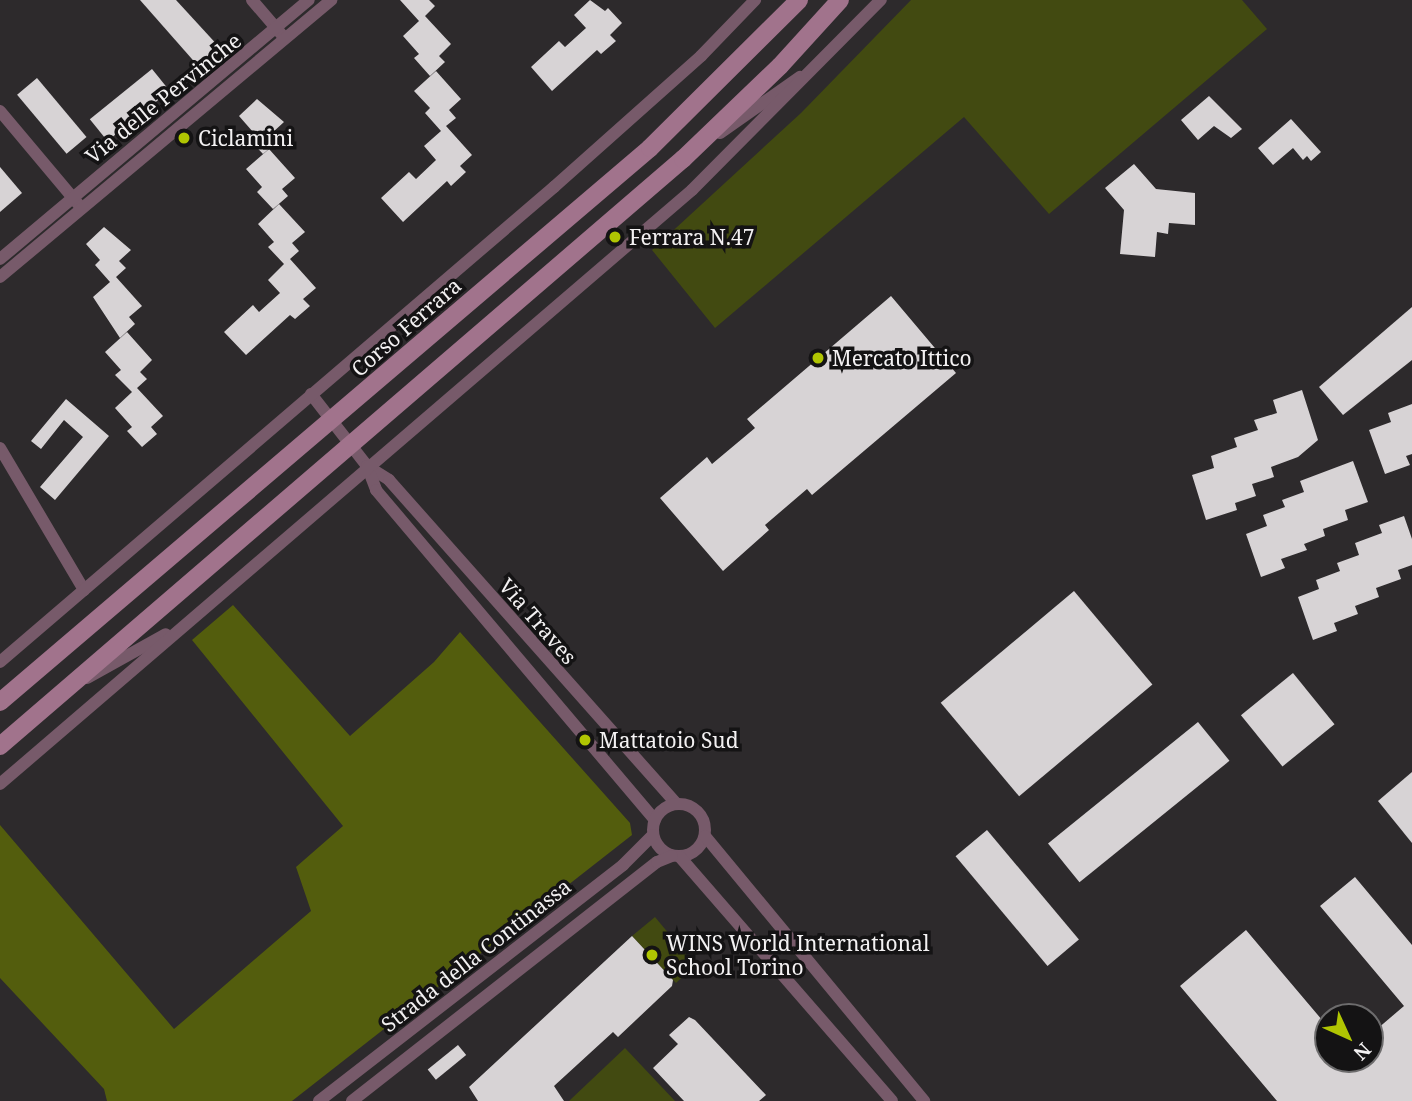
<!DOCTYPE html>
<style>
body{margin:0}
#map{position:relative;width:1412px;height:1101px;overflow:hidden;background:#2d2a2c;font-family:"Noto Serif",serif}
div>[style]{position:absolute}
[style*='--x']{left:calc(var(--x)*1px);top:calc(var(--y)*1px);width:calc(var(--w)*1px);rotate:calc(var(--a)*1deg)}
.green>*{inset:0;background:#424a11}
.forest>*{inset:0;background:#535d0d}
.building>*{inset:0;background:#d7d3d5;transform-origin:0 0}
.street>*{height:12px;margin:-6px;padding:0 6px;transform-origin:6px;border-radius:6px;background:#775a6a}
.street>.ring{margin:-6px;padding:0;box-sizing:content-box;background:none;border:12px solid #775a6a;border-radius:50%}
.secondary>*{height:18px;margin:-9px;padding:0 9px;transform-origin:9px;border-radius:9px;background:#a1738c}
.dots>*{width:19px;height:19px;translate:-50% -50%;box-sizing:border-box;border:4px solid #141314;border-radius:50%}
span{translate:-50% -50%;white-space:nowrap;text-align:center;line-height:1.15;-webkit-text-stroke:7px #141314;paint-order:stroke}
.street-label{font-size:21px;color:#f3f1f2}
.poi-label{font-size:21px;color:#f3f1f2}
.left{translate:0 -50%;text-align:left}
.north{position:absolute;left:1314px;top:1003px;width:70px;height:70px;box-sizing:border-box;background:#141314;border:2px solid #6d6c6d;border-radius:50%;rotate:135deg;font-size:19px;font-weight:700;line-height:28px;text-align:center;color:#f3f1f2}
.north::after{content:'';display:block;margin:auto;width:24px;height:32px;background:#b0c502;clip-path:polygon(50% 0,100% 100%,50% 72%,0 100%)}
</style>
<div id="map">
<div class="green">
<div style="clip-path:polygon(911px 0,1242px 0,1267px 29px,1049px 214px,964px 117px,715px 328px,652px 250px,801px 113px)"></div>
<div style="clip-path:polygon(655px 917px,695px 965px,676px 983px,632px 936px)"></div>
<div style="clip-path:polygon(625px 1048px,675px 1101px,569px 1101px)"></div>
</div>
<div class="forest">
<div style="clip-path:polygon(233px 605px,350px 736px,434px 662px,460px 632px,630px 823px,632px 835px,292px 1101px,107px 1101px,104px 1089px,0 978px,0 825px,174px 1029px,311px 911px,296px 867px,343px 826px,192px 640px)"></div>
</div>
<div class="building">
<div style="clip-path:polygon(140px 0,176px 0,221px 49px,199px 67px)"></div>
<div style="clip-path:polygon(400px 0,429px 0,435px 6px,425px 16px,451px 44px,439px 56px,445px 62px,430px 76px,414px 58px,419px 54px,403px 36px,419px 21px)"></div>
<div style="clip-path:polygon(590px 0,605px 11px,608px 8px,622px 23px,610px 35px,616px 41px,601px 54px,597px 50px,552px 91px,531px 67px,559px 41px,565px 47px,586px 28px,574px 15px)"></div>
<div style="left:152px;top:69px;width:28px;height:80px;rotate:51deg"></div>
<div style="clip-path:polygon(436px 71px,461px 99px,449px 110px,456px 118px,446px 126px,472px 155px,460px 166px,466px 172px,451px 186px,447px 181px,403px 222px,381px 198px,409px 172px,416px 179px,436px 160px,424px 146px,441px 131px,425px 113px,430px 108px,414px 91px)"></div>
<div style="left:37px;top:78px;width:77px;height:26px;rotate:50deg"></div>
<div style="clip-path:polygon(1209px 96px,1242px 129px,1231px 138px,1214px 126px,1198px 140px,1181px 120px)"></div>
<div style="clip-path:polygon(257px 99px,284px 122px,272px 133px,279px 140px,263px 154px,247px 137px,253px 132px,239px 116px)"></div>
<div style="clip-path:polygon(1291px 119px,1321px 152px,1311px 161px,1307px 156px,1303px 160px,1293px 148px,1273px 165px,1258px 148px)"></div>
<div style="clip-path:polygon(269px 149px,295px 178px,282px 189px,288px 196px,273px 209px,257px 192px,262px 187px,246px 169px)"></div>
<div style="clip-path:polygon(1134px 164px,1156px 189px,1195px 193px,1195px 225px,1169px 223px,1168px 234px,1157px 232px,1155px 257px,1120px 254px,1124px 210px,1105px 188px)"></div>
<div style="clip-path:polygon(0 167px,22px 193px,0 212px)"></div>
<div style="clip-path:polygon(279px 204px,305px 232px,292px 243px,299px 251px,290px 259px,316px 288px,303px 299px,310px 306px,295px 319px,290px 315px,246px 355px,224px 332px,253px 305px,259px 312px,280px 293px,268px 280px,284px 264px,268px 247px,274px 242px,258px 224px)"></div>
<div style="clip-path:polygon(104px 227px,131px 250px,119px 261px,126px 268px,116px 277px,142px 306px,129px 317px,135px 324px,120px 338px,93px 297px,110px 282px,95px 265px,100px 260px,86px 244px)"></div>
<div style="clip-path:polygon(891px 296px,956px 373px,812px 495px,807px 489px,765px 525px,769px 530px,723px 571px,660px 498px,707px 457px,712px 464px,755px 428px,747px 419px)"></div>
<div style="clip-path:polygon(1412px 307px,1412px 360px,1343px 415px,1319px 387px)"></div>
<div style="clip-path:polygon(127px 332px,152px 360px,140px 372px,147px 379px,137px 388px,163px 416px,151px 427px,157px 434px,142px 447px,127px 431px,132px 427px,115px 408px,132px 392px,115px 375px,121px 370px,105px 352px)"></div>
<div style="clip-path:polygon(1302px 390px,1318px 440px,1298px 457px,1271px 467px,1274px 477px,1252px 484px,1256px 496px,1235px 503px,1237px 510px,1206px 520px,1192px 475px,1214px 468px,1211px 456px,1237px 447px,1234px 438px,1258px 430px,1254px 420px,1277px 413px,1273px 400px)"></div>
<div style="clip-path:polygon(66px 399px,109px 436px,55px 500px,40px 487px,83px 437px,64px 420px,41px 449px,31px 441px)"></div>
<div style="clip-path:polygon(1412px 404px,1412px 454px,1406px 456px,1410px 465px,1385px 474px,1369px 430px,1391px 422px,1388px 413px)"></div>
<div style="clip-path:polygon(1353px 461px,1368px 502px,1345px 510px,1348px 520px,1323px 529px,1325px 536px,1304px 544px,1307px 550px,1281px 559px,1285px 568px,1261px 577px,1246px 534px,1267px 526px,1263px 515px,1285px 507px,1282px 500px,1304px 492px,1300px 481px)"></div>
<div style="clip-path:polygon(1404px 516px,1412px 539px,1412px 565px,1398px 570px,1401px 579px,1376px 588px,1379px 597px,1355px 606px,1358px 614px,1334px 623px,1337px 631px,1313px 640px,1298px 597px,1319px 589px,1316px 580px,1340px 571px,1337px 563px,1359px 555px,1355px 543px,1382px 533px,1379px 525px)"></div>
<div style="left:1074px;top:591px;width:122px;height:174px;rotate:50deg"></div>
<div style="left:1293px;top:673px;width:66px;height:67px;rotate:51deg"></div>
<div style="left:1198px;top:722px;width:50px;height:193px;rotate:51deg"></div>
<div style="clip-path:polygon(1412px 772px,1412px 843px,1378px 801px)"></div>
<div style="left:987px;top:830px;width:143px;height:41px;rotate:50deg"></div>
<div style="clip-path:polygon(1355px 877px,1412px 945px,1412px 1101px,1277px 1101px,1180px 986px,1246px 930px,1328px 1027px,1328px 1059px,1370px 1059px,1370px 1035px,1404px 1006px,1320px 906px)"></div>
<div style="clip-path:polygon(632px 936px,673px 980px,672px 986px,618px 1037px,613px 1032px,554px 1086px,564px 1101px,478px 1101px,469px 1087px)"></div>
<div style="clip-path:polygon(689px 1017px,695px 1020px,766px 1095px,759px 1101px,684px 1101px,653px 1068px,678px 1044px,669px 1035px)"></div>
<div style="left:458px;top:1045px;width:13px;height:39px;rotate:51deg"></div>
</div>
<div class="street">
<div style="--x:252;--y:0;--w:46;--a:49.4"></div>
<div style="--x:0;--y:111;--w:121;--a:50"></div>
<div style="--x:720;--y:133;--w:98;--a:-35"></div>
<div style="--x:0;--y:259;--w:403;--a:-40"></div>
<div style="--x:0;--y:277;--w:432;--a:-39.9"></div>
<div style="--x:311;--y:394;--w:91;--a:52.1"></div>
<div style="--x:367;--y:466;--w:26;--a:32"></div>
<div style="--x:389;--y:480;--w:433;--a:48.4"></div>
<div style="--x:0;--y:448;--w:165;--a:59.4"></div>
<div style="--x:367;--y:466;--w:26;--a:69"></div>
<div style="--x:376;--y:490;--w:432;--a:49.8"></div>
<div style="--x:0;--y:662;--w:730;--a:-40.61"></div>
<div style="--x:554;--y:187;--w:197;--a:-41.7"></div>
<div style="--x:701;--y:56;--w:78;--a:-46"></div>
<div style="--x:87;--y:678;--w:90;--a:-29.1"></div>
<div style="--x:0;--y:784;--w:912;--a:-40.64"></div>
<div style="--x:692;--y:190;--w:268;--a:-45.2"></div>
<div class="ring" style="left:653px;top:804px;width:40px;height:40px"></div>
<div style="--x:705;--y:836;--w:344;--a:50.4"></div>
<div style="--x:680;--y:857;--w:323;--a:49"></div>
<div style="--x:319;--y:1101;--w:385;--a:-37.8"></div>
<div style="--x:623;--y:865;--w:42;--a:-45"></div>
<div style="--x:352;--y:1101;--w:387;--a:-38.1"></div>
<div style="--x:657;--y:862;--w:16;--a:-22"></div>
</div>
<div class="secondary">
<div style="--x:0;--y:702;--w:854;--a:-40.44"></div>
<div style="--x:650;--y:148;--w:210;--a:-44.8"></div>
<div style="--x:0;--y:746;--w:901;--a:-40.68"></div>
<div style="--x:683;--y:159;--w:134;--a:-43.8"></div>
<div style="--x:780;--y:66;--w:89;--a:-47.7"></div>
</div>
<div class="dots">
<div style="left:184px;top:138px;background:#b0c502"></div>
<div style="left:615px;top:237px;background:#b0c502"></div>
<div style="left:818px;top:358px;background:#b0c502"></div>
<div style="left:585px;top:740px;background:#b0c502"></div>
<div style="left:652px;top:955px;background:#b0c502"></div>
</div>
<div class="street-label">
<span style="left:163px;top:98px;rotate:-39deg">Via delle Pervinche</span>
<span style="left:406px;top:327px;rotate:-41deg">Corso Ferrara</span>
<span style="left:538px;top:621px;rotate:49deg">Via Traves</span>
<span style="left:476px;top:955px;rotate:-38deg">Strada della Continassa</span>
</div>
<div class="poi-label">
<span class="left" style="left:198px;top:138px">Ciclamini</span>
<span class="left" style="left:629px;top:237px">Ferrara N.47</span>
<span class="left" style="left:832px;top:358px">Mercato Ittico</span>
<span class="left" style="left:599px;top:740px">Mattatoio Sud</span>
<span class="left" style="left:666px;top:955px">WINS World International<br>School Torino</span>
</div>
<div class="north">N</div>
</div>
